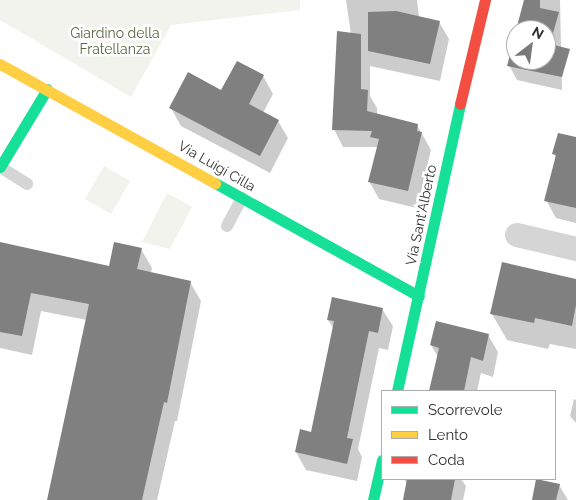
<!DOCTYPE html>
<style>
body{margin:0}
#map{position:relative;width:576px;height:500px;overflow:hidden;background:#fff;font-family:Raleway,sans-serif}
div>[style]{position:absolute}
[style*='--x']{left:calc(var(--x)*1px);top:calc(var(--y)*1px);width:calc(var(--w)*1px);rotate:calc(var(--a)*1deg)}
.green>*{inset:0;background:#f1f3ec;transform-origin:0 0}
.shadow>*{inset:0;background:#0003}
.building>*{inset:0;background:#808080}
.lane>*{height:12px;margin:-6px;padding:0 6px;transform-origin:6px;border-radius:6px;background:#d5d5d5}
.street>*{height:24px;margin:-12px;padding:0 12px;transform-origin:12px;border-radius:12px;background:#d5d5d5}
.fast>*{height:11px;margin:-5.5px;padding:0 5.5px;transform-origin:5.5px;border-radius:5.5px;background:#16e098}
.slow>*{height:11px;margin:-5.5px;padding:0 5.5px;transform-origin:5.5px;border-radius:5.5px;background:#ffcf43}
.jam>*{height:11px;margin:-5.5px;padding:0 5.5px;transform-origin:5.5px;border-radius:5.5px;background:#f24e42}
span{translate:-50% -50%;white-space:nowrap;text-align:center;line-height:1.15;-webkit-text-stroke:5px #fff;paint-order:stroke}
.park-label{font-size:14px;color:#586942}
.street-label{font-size:14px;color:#313131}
.legend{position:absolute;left:381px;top:390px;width:175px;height:90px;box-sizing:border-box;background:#fff;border:1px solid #adadad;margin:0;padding:6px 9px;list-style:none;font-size:15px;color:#313131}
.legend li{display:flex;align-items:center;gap:10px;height:25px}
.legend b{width:25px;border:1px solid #adadad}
.north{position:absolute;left:506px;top:20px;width:50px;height:50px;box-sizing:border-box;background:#fff;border:1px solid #adadad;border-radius:50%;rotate:30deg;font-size:14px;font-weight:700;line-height:20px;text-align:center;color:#313131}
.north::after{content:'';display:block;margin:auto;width:18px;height:22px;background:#797979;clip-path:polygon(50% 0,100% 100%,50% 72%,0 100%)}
</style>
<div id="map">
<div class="green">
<div style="clip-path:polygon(0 0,300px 0,300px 10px,171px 25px,131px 97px,0 20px)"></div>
<div style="left:104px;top:166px;width:30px;height:38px;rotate:30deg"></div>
<div style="clip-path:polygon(167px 193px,192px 207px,170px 249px,142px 242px)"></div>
</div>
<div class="shadow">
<div style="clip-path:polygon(346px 0,417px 0,419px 17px,439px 22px,449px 39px,440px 81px,370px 66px,370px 96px,377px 108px,377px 115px,417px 125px,431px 150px,417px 208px,379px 199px,369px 181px,378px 147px,343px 147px,334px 129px,351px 34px)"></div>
<div style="clip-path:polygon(525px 0,560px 0,562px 90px,517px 80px,509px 65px,516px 36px,516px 60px,546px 60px,546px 30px,518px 30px)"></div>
<div style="clip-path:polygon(263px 76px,273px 94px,263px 113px,278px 121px,288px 138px,270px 173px,181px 126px,171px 108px)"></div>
<div style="clip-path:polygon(576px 138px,576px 223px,556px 218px,546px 200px,556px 158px,554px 154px)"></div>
<div style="clip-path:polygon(0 243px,110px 267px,141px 249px,152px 268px,151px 273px,190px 282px,201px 301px,177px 421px,175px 421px,157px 500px,49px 500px,87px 320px,41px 311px,32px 355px,0 348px)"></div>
<div style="clip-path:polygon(576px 280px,576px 349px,550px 344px,548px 349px,507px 340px,492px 314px)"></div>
<div style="clip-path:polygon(382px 309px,393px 326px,388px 350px,379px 348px,358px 449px,362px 457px,357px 481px,306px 470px,296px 452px,312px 433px,334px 329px,328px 320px)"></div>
<div style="clip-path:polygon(488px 335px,498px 352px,493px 377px,481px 373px,477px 391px,431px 391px,438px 357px,431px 345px)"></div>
<div style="clip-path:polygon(574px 399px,576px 400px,576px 423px,570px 416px)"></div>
<div style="clip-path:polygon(404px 479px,461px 479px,466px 486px,463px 500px,404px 500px,407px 484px)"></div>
<div style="clip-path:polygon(559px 485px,568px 500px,533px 500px)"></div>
</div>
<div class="building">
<div style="clip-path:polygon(524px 0,540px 0,540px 8px,559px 12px,550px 44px,570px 49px,562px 77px,507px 66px,516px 31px,516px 60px,546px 60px,546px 30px,516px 30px)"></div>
<div style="clip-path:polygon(396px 11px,440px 21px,430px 64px,368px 51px,368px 12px)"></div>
<div style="clip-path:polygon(337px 31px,361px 34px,361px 89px,368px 90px,367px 111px,418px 124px,417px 131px,422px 132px,408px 191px,368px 182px,379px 139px,370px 137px,372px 131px,332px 130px)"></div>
<div style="clip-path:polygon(237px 61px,264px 75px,249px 104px,279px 120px,260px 156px,169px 108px,188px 72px,221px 90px)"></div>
<div style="clip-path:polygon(558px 133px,576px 137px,576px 208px,544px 201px,556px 155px,552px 154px)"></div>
<div style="clip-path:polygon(0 242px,109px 266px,114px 242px,142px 248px,137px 269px,191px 281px,167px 403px,164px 402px,142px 500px,47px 500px,89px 304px,31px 293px,22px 336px,0 332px)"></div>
<div style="clip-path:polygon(502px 262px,576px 279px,576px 305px,572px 326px,535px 318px,534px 323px,490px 314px)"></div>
<div style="clip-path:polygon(332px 297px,383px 308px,378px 333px,369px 331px,347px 438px,353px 439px,347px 464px,295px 452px,300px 429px,311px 432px,334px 321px,327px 320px)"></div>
<div style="clip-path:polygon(436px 321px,489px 334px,483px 361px,471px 357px,464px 391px,429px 391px,439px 348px,430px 345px)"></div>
<div style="clip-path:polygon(407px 479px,455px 479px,451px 500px,403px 500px)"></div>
<div style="clip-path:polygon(536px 479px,560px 484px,556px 500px,532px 500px)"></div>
</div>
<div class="lane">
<div style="--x:0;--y:167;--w:32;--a:32"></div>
<div style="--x:227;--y:226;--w:32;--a:-62"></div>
</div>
<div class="street">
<div style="--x:517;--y:235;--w:61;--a:13.3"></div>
</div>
<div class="fast">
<div style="--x:0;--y:167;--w:91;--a:-58.9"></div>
<div style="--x:215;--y:183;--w:233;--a:29"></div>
<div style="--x:397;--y:391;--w:294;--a:-77.6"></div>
<div style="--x:373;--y:500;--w:41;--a:-77.3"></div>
</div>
<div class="slow">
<div style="--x:0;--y:64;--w:246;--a:29"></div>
</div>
<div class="jam">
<div style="--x:460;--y:104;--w:107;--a:-76.5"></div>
</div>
<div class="park-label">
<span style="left:115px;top:41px">Giardino della<br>Fratellanza</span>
</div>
<div class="street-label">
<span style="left:217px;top:166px;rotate:30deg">Via Luigi Cilla</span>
<span style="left:421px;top:215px;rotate:-78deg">Via Sant'Alberto</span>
</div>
<ul class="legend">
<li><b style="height:6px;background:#16e098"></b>Scorrevole</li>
<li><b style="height:6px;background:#ffcf43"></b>Lento</li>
<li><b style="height:6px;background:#f24e42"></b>Coda</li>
</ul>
<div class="north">N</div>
</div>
